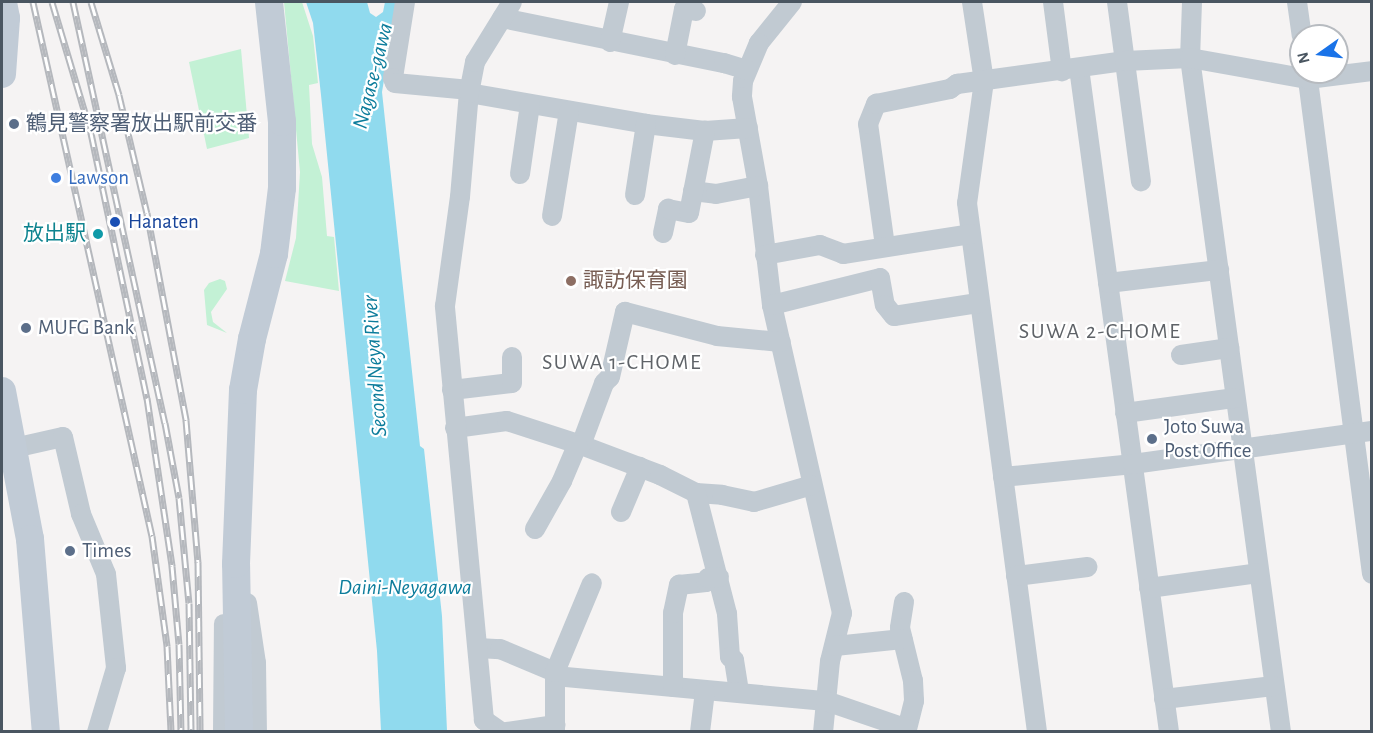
<!DOCTYPE html>
<meta charset="utf-8">
<style>
body{margin:0}
#map{position:relative;width:1373px;height:733px;overflow:hidden;background:#f5f3f3;font-family:"Alegreya Sans","Noto Sans JP",sans-serif}
div>[style]{position:absolute}
[style*='--x']{left:calc(var(--x)*1px);top:calc(var(--y)*1px);width:calc(var(--w)*1px);rotate:calc(var(--a)*1deg)}
.green>*{inset:0;background:#c3f1d5}
.water>*{inset:0;background:#90daee}
.street>*{height:20px;margin:-10px;padding:0 10px;transform-origin:10px;border-radius:10px;background:#c1cad2}
.secondary>*{height:28px;margin:-14px;padding:0 14px;transform-origin:14px;border-radius:14px;background:#c1cbd6}
.rail>*{height:7px;margin-top:-3.5px;transform-origin:0;background:repeating-linear-gradient(90deg,#fff 0 14px,#b5b8bd 0 28px);box-sizing:border-box;border-block:2px solid #b5b8bd}
.dots>*{width:16px;height:16px;translate:-50% -50%;box-sizing:border-box;border:3px solid #fff;border-radius:50%}
span{translate:-50% -50%;white-space:nowrap;text-align:center;line-height:1.15;-webkit-text-stroke:4.5px #fff;paint-order:stroke}
.service-label{font-size:21px;color:#4e5e75}
.left{translate:0 -50%;text-align:left}
.shop-label{font-size:21px;color:#366cbe}
.transit-label{font-size:21px;color:#164399}
.culture-label{font-size:21px;color:#0d838f}
.right{translate:-100% -50%;text-align:right}
.education-label{font-size:21px;color:#785e54}
.water-label{font-size:22px;color:#0c7c9b;font-style:italic}
.neighbourhood-label{font-size:22px;color:#5f6368;letter-spacing:1.5px}
.frame{position:absolute;inset:0;border:3px solid #4a5661;pointer-events:none}
.north{position:absolute;left:1289px;top:24px;width:60px;height:60px;box-sizing:border-box;background:#fff;border:2px solid #b7bbc0;border-radius:50%;rotate:256deg;font-size:16px;font-weight:700;line-height:24px;text-align:center;color:#4a5661}
.north::after{content:'';display:block;margin:auto;width:21px;height:27px;background:#1a73e8;clip-path:polygon(50% 0,100% 100%,50% 72%,0 100%)}
</style>
<div id="map">
<div class="green">
<div style="clip-path:polygon(284px 2px,302px 2px,313px 36px,318px 83px,309px 85px,312px 144px,322px 177px,327px 236px,334px 237px,339px 291px,285px 281px,296px 238px,300px 172px)"></div>
<div style="clip-path:polygon(241px 49px,249px 138px,207px 149px,189px 62px)"></div>
<div style="clip-path:polygon(220px 279px,225px 281px,227px 289px,211px 312px,213px 322px,227px 333px,207px 325px,204px 290px,209px 283px)"></div>
</div>
<div class="water">
<div style="clip-path:polygon(306px 2px,367px 2px,370px 13px,376px 17px,383px 12px,385px 2px,397px 2px,382px 92px,420px 446px,424px 449px,442px 616px,447px 731px,381px 731px,377px 651px,321px 95px,313px 23px)"></div>
</div>
<div class="street">
<div style="--x:405;--y:2;--w:77;--a:99"></div>
<div style="--x:393;--y:78;--w:5;--a:68"></div>
<div style="--x:395;--y:83;--w:75;--a:5.3"></div>
<div style="--x:792;--y:2;--w:53;--a:128.8"></div>
<div style="--x:759;--y:43;--w:41;--a:112.8"></div>
<div style="--x:743;--y:81;--w:16;--a:94"></div>
<div style="--x:742;--y:97;--w:90;--a:79.8"></div>
<div style="--x:758;--y:186;--w:120;--a:83.3"></div>
<div style="--x:772;--y:305;--w:316;--a:77.2"></div>
<div style="--x:842;--y:613;--w:49;--a:104"></div>
<div style="--x:830;--y:661;--w:71;--a:95.6"></div>
<div style="--x:972;--y:2;--w:80;--a:81.4"></div>
<div style="--x:984;--y:81;--w:123;--a:97.9"></div>
<div style="--x:967;--y:203;--w:534;--a:82.46"></div>
<div style="--x:1053;--y:2;--w:70;--a:82.6"></div>
<div style="--x:1117;--y:2;--w:181;--a:82.4"></div>
<div style="--x:1192;--y:2;--w:56;--a:92"></div>
<div style="--x:1190;--y:58;--w:680;--a:82.31"></div>
<div style="--x:1297;--y:2;--w:34;--a:82"></div>
<div style="--x:502;--y:18;--w:227;--a:11.5"></div>
<div style="--x:724;--y:63;--w:24;--a:17"></div>
<div style="--x:610;--y:42;--w:41;--a:-77.3"></div>
<div style="--x:675;--y:55;--w:47;--a:-78.9"></div>
<div style="--x:684;--y:9;--w:12;--a:9"></div>
<div style="--x:1079;--y:68;--w:670;--a:82.28"></div>
<div style="--x:1307;--y:72;--w:506;--a:82.62"></div>
<div style="--x:469;--y:93;--w:180;--a:9.9"></div>
<div style="--x:646;--y:124;--w:59;--a:6.8"></div>
<div style="--x:705;--y:131;--w:43;--a:-4"></div>
<div style="--x:520;--y:174;--w:70;--a:-81.8"></div>
<div style="--x:693;--y:191;--w:23;--a:7"></div>
<div style="--x:716;--y:194;--w:43;--a:-10.8"></div>
<div style="--x:635;--y:195;--w:72;--a:-81.2"></div>
<div style="--x:552;--y:216;--w:106;--a:-80.8"></div>
<div style="--x:663;--y:233;--w:25;--a:-78"></div>
<div style="--x:668;--y:209;--w:21;--a:11"></div>
<div style="--x:689;--y:213;--w:84;--a:-79"></div>
<div style="--x:885;--y:246;--w:123;--a:-97.9"></div>
<div style="--x:868;--y:124;--w:22;--a:-68"></div>
<div style="--x:876;--y:104;--w:76;--a:-11.5"></div>
<div style="--x:950;--y:89;--w:9;--a:-36"></div>
<div style="--x:957;--y:84;--w:170;--a:-7.8"></div>
<div style="--x:1125;--y:61;--w:65;--a:-2.6"></div>
<div style="--x:1190;--y:58;--w:120;--a:10.1"></div>
<div style="--x:1308;--y:79;--w:64;--a:-7.1"></div>
<div style="--x:765;--y:255;--w:56;--a:-10.3"></div>
<div style="--x:820;--y:245;--w:25;--a:21"></div>
<div style="--x:843;--y:254;--w:129;--a:-8.9"></div>
<div style="--x:1108;--y:283;--w:112;--a:-6.7"></div>
<div style="--x:772;--y:305;--w:111;--a:-14"></div>
<div style="--x:880;--y:278;--w:27;--a:80"></div>
<div style="--x:885;--y:305;--w:14;--a:51"></div>
<div style="--x:894;--y:316;--w:85;--a:-8.8"></div>
<div style="--x:1181;--y:355;--w:49;--a:-8.3"></div>
<div style="--x:452;--y:390;--w:60;--a:-6.7"></div>
<div style="--x:512;--y:383;--w:26;--a:-90"></div>
<div style="--x:1125;--y:413;--w:111;--a:-7.8"></div>
<div style="--x:455;--y:428;--w:52;--a:-7.7"></div>
<div style="--x:507;--y:421;--w:78;--a:18"></div>
<div style="--x:581;--y:445;--w:85;--a:20.8"></div>
<div style="--x:660;--y:475;--w:40;--a:26.6"></div>
<div style="--x:696;--y:493;--w:26;--a:4"></div>
<div style="--x:722;--y:495;--w:33;--a:12"></div>
<div style="--x:754;--y:502;--w:60;--a:-16.3"></div>
<div style="--x:581;--y:445;--w:66;--a:-69.6"></div>
<div style="--x:604;--y:383;--w:8;--a:-45"></div>
<div style="--x:610;--y:377;--w:67;--a:-77"></div>
<div style="--x:625;--y:312;--w:95;--a:14.6"></div>
<div style="--x:717;--y:336;--w:64;--a:5.4"></div>
<div style="--x:14;--y:448;--w:50;--a:-12.7"></div>
<div style="--x:63;--y:437;--w:79;--a:76.8"></div>
<div style="--x:81;--y:514;--w:65;--a:67.4"></div>
<div style="--x:106;--y:574;--w:95;--a:83.9"></div>
<div style="--x:116;--y:668;--w:67;--a:106.5"></div>
<div style="--x:1003;--y:477;--w:131;--a:-5.7"></div>
<div style="--x:1133;--y:464;--w:241;--a:-7.9"></div>
<div style="--x:696;--y:493;--w:125;--a:75.6"></div>
<div style="--x:727;--y:614;--w:43;--a:86"></div>
<div style="--x:730;--y:657;--w:5;--a:37"></div>
<div style="--x:734;--y:660;--w:33;--a:81"></div>
<div style="--x:621;--y:512;--w:49;--a:-67.1"></div>
<div style="--x:535;--y:529;--w:55;--a:-60.6"></div>
<div style="--x:562;--y:481;--w:39;--a:-67"></div>
<div style="--x:1016;--y:576;--w:72;--a:-7.2"></div>
<div style="--x:1149;--y:588;--w:110;--a:-7.8"></div>
<div style="--x:904;--y:602;--w:26;--a:99"></div>
<div style="--x:900;--y:628;--w:55;--a:76.2"></div>
<div style="--x:913;--y:681;--w:20;--a:87"></div>
<div style="--x:914;--y:701;--w:32;--a:104"></div>
<div style="--x:247;--y:603;--w:61;--a:81.5"></div>
<div style="--x:256;--y:663;--w:69;--a:89.2"></div>
<div style="--x:835;--y:646;--w:68;--a:-5.9"></div>
<div style="--x:478;--y:648;--w:22;--a:3"></div>
<div style="--x:500;--y:649;--w:60;--a:22.7"></div>
<div style="--x:555;--y:676;--w:272;--a:5.3"></div>
<div style="--x:826;--y:701;--w:83;--a:18.9"></div>
<div style="--x:673;--y:687;--w:74;--a:-90"></div>
<div style="--x:673;--y:613;--w:29;--a:-78"></div>
<div style="--x:679;--y:585;--w:27;--a:-6"></div>
<div style="--x:706;--y:582;--w:4;--a:-63"></div>
<div style="--x:708;--y:578;--w:11;--a:-5"></div>
<div style="--x:1164;--y:699;--w:110;--a:-6.8"></div>
<div style="--x:223;--y:732;--w:108;--a:-89.5"></div>
<div style="--x:501;--y:732;--w:21;--a:-145"></div>
<div style="--x:484;--y:720;--w:416;--a:-95.4"></div>
<div style="--x:445;--y:306;--w:110;--a:-82.2"></div>
<div style="--x:460;--y:197;--w:104;--a:-85.1"></div>
<div style="--x:469;--y:93;--w:32;--a:-79"></div>
<div style="--x:475;--y:62;--w:70;--a:-58.3"></div>
<div style="--x:507;--y:732;--w:49;--a:-8.3"></div>
<div style="--x:555;--y:732;--w:60;--a:-90"></div>
<div style="--x:555;--y:672;--w:96;--a:-67.4"></div>
<div style="--x:700;--y:732;--w:41;--a:-83"></div>
</div>
<div class="secondary">
<div style="--x:2;--y:74;--w:56;--a:-85.9"></div>
<div style="--x:6;--y:18;--w:16;--a:-101"></div>
<div style="--x:2;--y:391;--w:151;--a:79.3"></div>
<div style="--x:30;--y:539;--w:194;--a:85.3"></div>
<div style="--x:239;--y:732;--w:168;--a:-91"></div>
<div style="--x:236;--y:564;--w:174;--a:-87.7"></div>
<div style="--x:243;--y:390;--w:52;--a:-80"></div>
<div style="--x:252;--y:339;--w:88;--a:-75.5"></div>
<div style="--x:274;--y:254;--w:66;--a:-83.1"></div>
<div style="--x:282;--y:188;--w:66;--a:-90"></div>
<div style="--x:282;--y:122;--w:121;--a:-96.2"></div>
</div>
<div class="rail">
<div style="--x:33;--y:2;--w:547;--a:77.44"></div>
<div style="--x:152;--y:536;--w:111;--a:82.2"></div>
<div style="--x:167;--y:646;--w:86;--a:87.3"></div>
<div style="--x:52;--y:2;--w:137;--a:73.4"></div>
<div style="--x:91;--y:133;--w:271;--a:78.1"></div>
<div style="--x:147;--y:398;--w:170;--a:81.5"></div>
<div style="--x:172;--y:566;--w:78;--a:84.9"></div>
<div style="--x:179;--y:644;--w:88;--a:88.7"></div>
<div style="--x:73;--y:2;--w:431;--a:77.7"></div>
<div style="--x:165;--y:423;--w:76;--a:79.4"></div>
<div style="--x:179;--y:498;--w:105;--a:84.6"></div>
<div style="--x:189;--y:603;--w:129;--a:89.1"></div>
<div style="--x:91;--y:2;--w:97;--a:73.2"></div>
<div style="--x:119;--y:95;--w:121;--a:76.7"></div>
<div style="--x:147;--y:213;--w:211;--a:79.3"></div>
<div style="--x:186;--y:420;--w:143;--a:85.2"></div>
<div style="--x:198;--y:562;--w:170;--a:89.3"></div>
</div>
<div class="dots">
<div style="left:14px;top:124px;background:#5c6f8a"></div>
<div style="left:56px;top:178px;background:#3f7fe0"></div>
<div style="left:115px;top:222px;background:#1a4fb4"></div>
<div style="left:98px;top:234px;background:#0f9aa8"></div>
<div style="left:571px;top:281px;background:#8d6e63"></div>
<div style="left:26px;top:328px;background:#5c6f8a"></div>
<div style="left:1152px;top:439px;background:#5c6f8a"></div>
<div style="left:70px;top:551px;background:#5c6f8a"></div>
</div>
<div class="service-label">
<span class="left" style="left:26px;top:124px">鶴見警察署放出駅前交番</span>
<span class="left" style="left:38px;top:328px">MUFG Bank</span>
<span class="left" style="left:1164px;top:439px">Joto Suwa<br>Post Office</span>
<span class="left" style="left:82px;top:551px">Times</span>
</div>
<div class="shop-label">
<span class="left" style="left:68px;top:178px">Lawson</span>
</div>
<div class="transit-label">
<span class="left" style="left:128px;top:222px">Hanaten</span>
</div>
<div class="culture-label">
<span class="right" style="left:86px;top:234px">放出駅</span>
</div>
<div class="education-label">
<span class="left" style="left:583px;top:281px">諏訪保育園</span>
</div>
<div class="water-label">
<span style="left:373px;top:76px;rotate:-76deg">Nagase-gawa</span>
<span style="left:375px;top:366px;rotate:-94deg">Second Neya River</span>
<span style="left:405px;top:588px">Daini-Neyagawa</span>
</div>
<div class="neighbourhood-label">
<span style="left:1100px;top:332px">SUWA 2-CHOME</span>
<span style="left:622px;top:363px">SUWA 1-CHOME</span>
</div>
<div class="frame"></div>
<div class="north">N</div>
</div>
